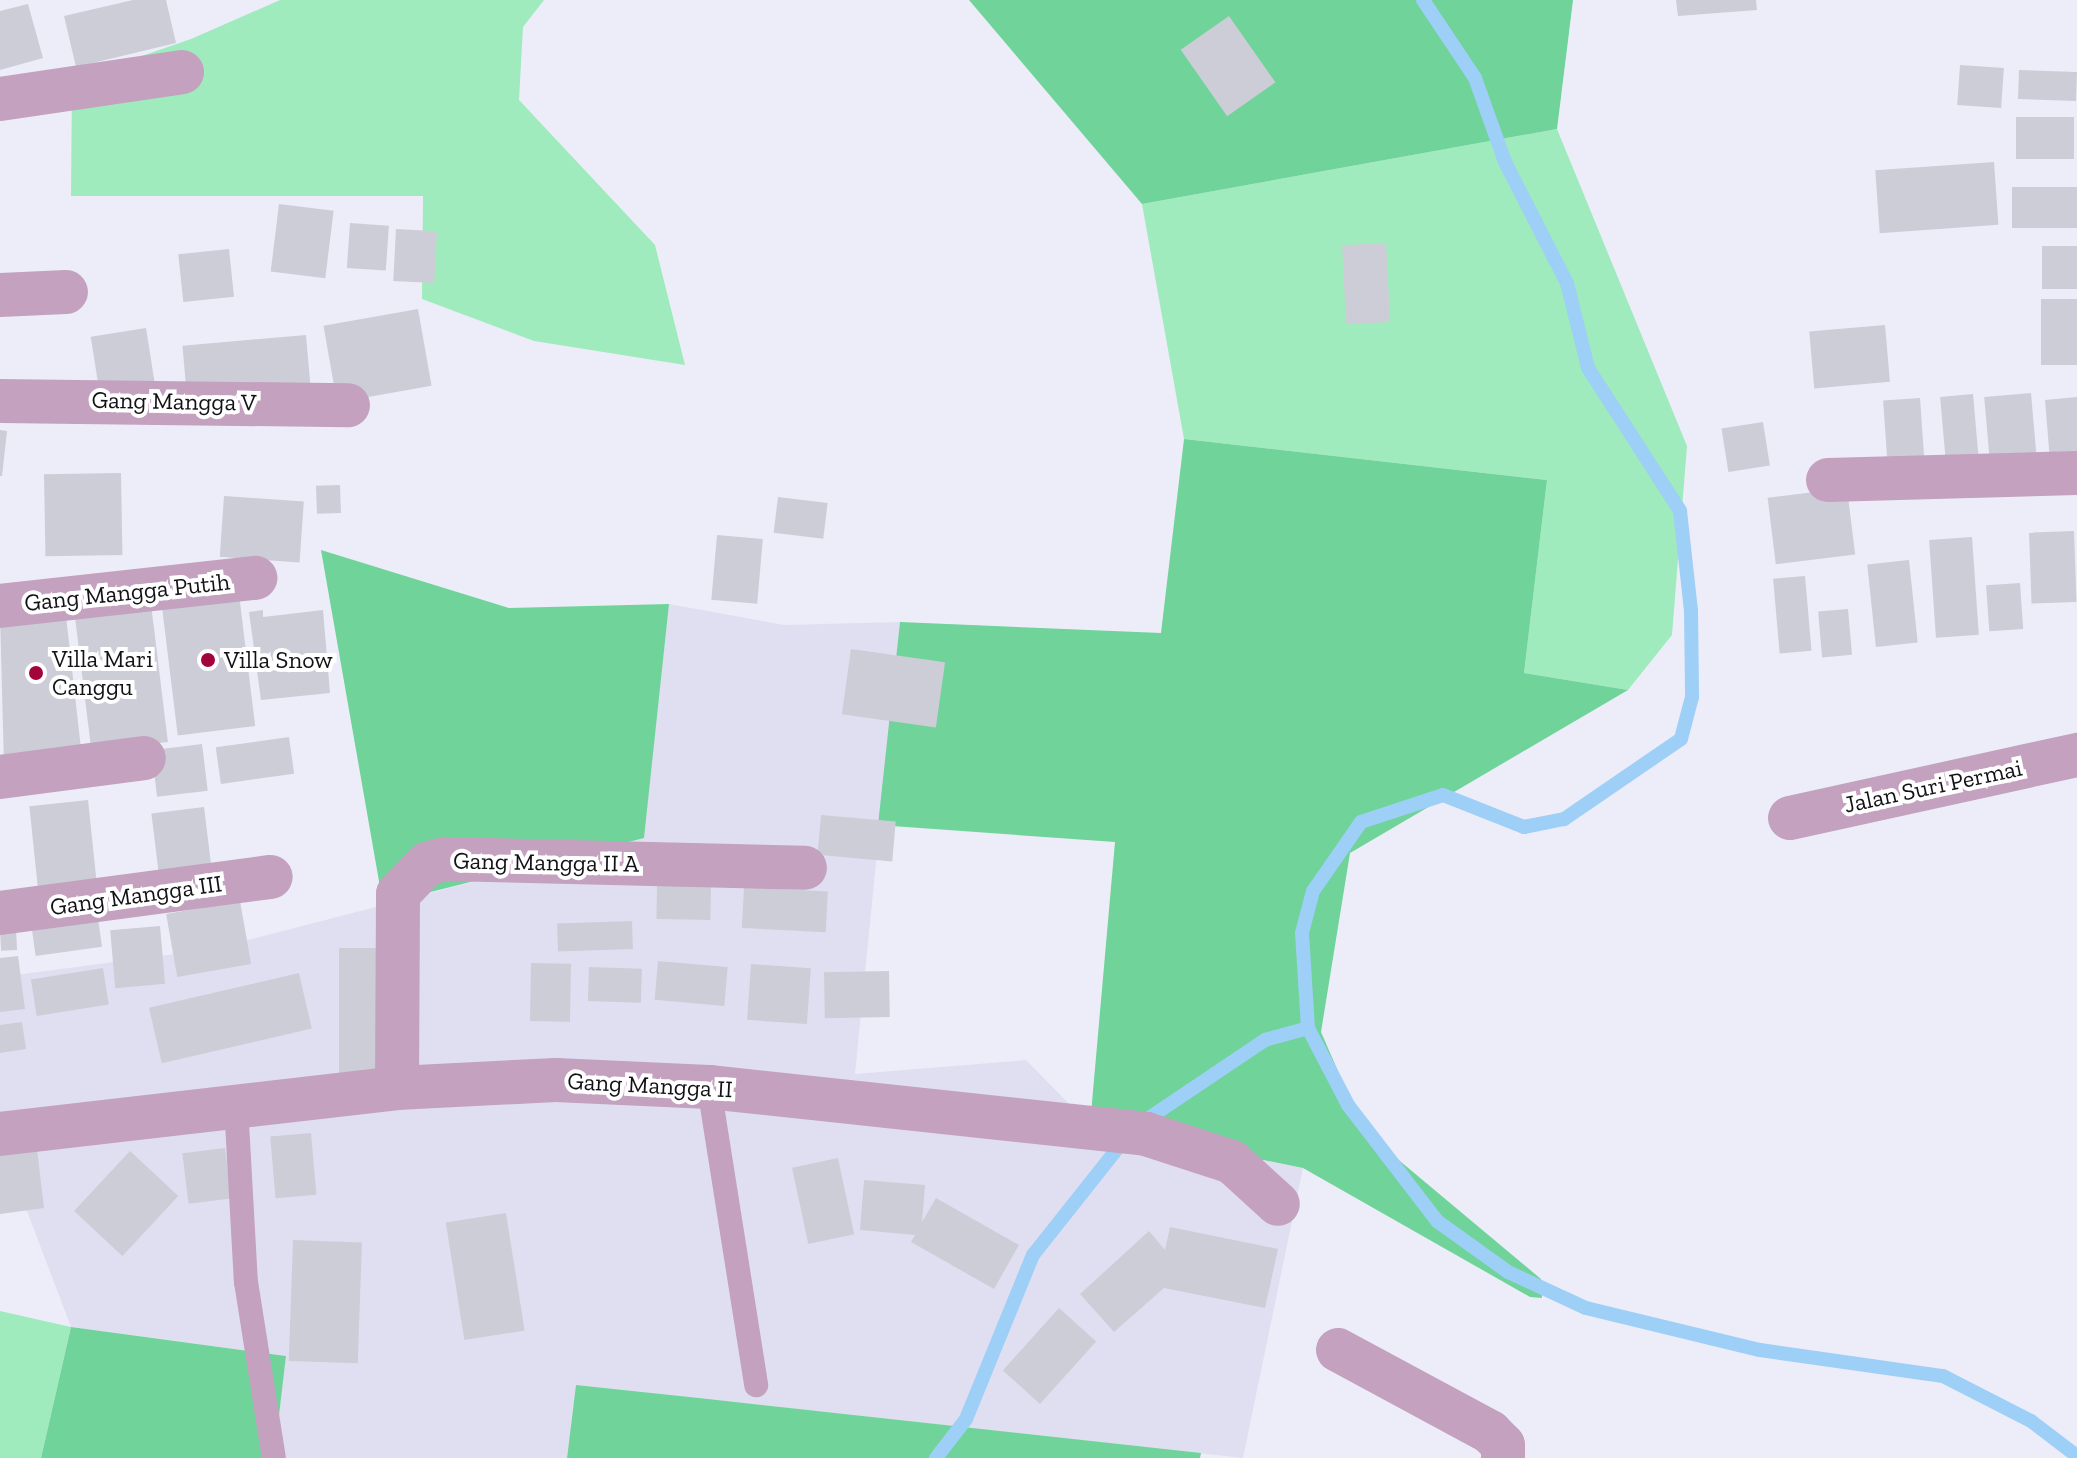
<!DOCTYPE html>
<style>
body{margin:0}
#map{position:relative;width:2077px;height:1458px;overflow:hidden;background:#ededf9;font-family:"Zilla Slab",serif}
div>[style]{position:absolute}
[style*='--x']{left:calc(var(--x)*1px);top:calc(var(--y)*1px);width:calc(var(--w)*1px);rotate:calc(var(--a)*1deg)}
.built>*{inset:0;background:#e0dff2}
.green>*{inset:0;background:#9febbd}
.forest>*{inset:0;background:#6fd39a}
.stream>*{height:14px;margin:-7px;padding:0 7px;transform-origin:7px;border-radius:7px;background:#9ecff6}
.building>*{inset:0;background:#cdcdd7;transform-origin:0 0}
.service>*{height:24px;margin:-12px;padding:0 12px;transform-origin:12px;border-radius:12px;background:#c3a1bf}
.minor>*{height:44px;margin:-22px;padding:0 22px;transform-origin:22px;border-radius:22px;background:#c3a1bf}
.dots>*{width:22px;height:22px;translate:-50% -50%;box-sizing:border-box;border:4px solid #fff;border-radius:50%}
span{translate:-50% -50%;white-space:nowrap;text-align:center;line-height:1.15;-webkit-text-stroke:8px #fff;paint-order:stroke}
.street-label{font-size:24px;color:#121216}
.poi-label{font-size:24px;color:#121216}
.left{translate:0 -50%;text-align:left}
</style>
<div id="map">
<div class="built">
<div style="clip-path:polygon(669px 604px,784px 625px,900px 622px,855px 1074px,1026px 1060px,1090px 1125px,1303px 1168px,1243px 1458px,576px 1385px,567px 1458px,274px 1458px,286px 1356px,71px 1327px,0 1140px,0 977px,213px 949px,643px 838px)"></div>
</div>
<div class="green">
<div style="clip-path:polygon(280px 0,544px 0,523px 27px,519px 100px,655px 245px,685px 365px,534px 341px,422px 299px,423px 196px,71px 196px,72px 80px,191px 39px)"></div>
<div style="clip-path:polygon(1557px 129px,1687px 446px,1672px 635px,1628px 690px,1524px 673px,1547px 480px,1184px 439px,1142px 204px)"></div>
<div style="clip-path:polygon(0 1311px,71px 1327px,41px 1458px,0 1458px)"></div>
</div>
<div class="forest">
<div style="clip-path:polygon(969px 0,1573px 0,1557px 129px,1142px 204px)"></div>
<div style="clip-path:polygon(1184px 439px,1547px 480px,1524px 673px,1628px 690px,1350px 853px,1321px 1032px,1364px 1131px,1541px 1279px,1542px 1298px,1530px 1297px,1303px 1168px,1090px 1125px,1115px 842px,878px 825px,900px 622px,1161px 633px)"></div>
<div style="clip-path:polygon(321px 550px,509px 608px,669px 604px,644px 838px,383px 904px)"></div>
<div style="clip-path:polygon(71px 1327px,286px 1356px,274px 1458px,41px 1458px)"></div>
<div style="clip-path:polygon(576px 1385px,708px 1399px,1201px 1453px,1200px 1458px,567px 1458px)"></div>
</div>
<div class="stream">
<div style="--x:1423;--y:0;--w:94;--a:56.3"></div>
<div style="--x:1475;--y:78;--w:89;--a:70.3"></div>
<div style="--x:1505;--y:162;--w:136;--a:62.9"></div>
<div style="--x:1567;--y:283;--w:88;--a:76.1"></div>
<div style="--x:1588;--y:368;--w:170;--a:57.2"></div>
<div style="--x:1680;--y:511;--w:100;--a:83.7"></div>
<div style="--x:1691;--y:610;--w:87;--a:89.3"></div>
<div style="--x:1692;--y:697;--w:43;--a:104.7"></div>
<div style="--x:1681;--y:739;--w:142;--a:145.6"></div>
<div style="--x:1564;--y:819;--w:41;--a:168.7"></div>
<div style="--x:1524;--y:827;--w:87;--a:-158.4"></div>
<div style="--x:1443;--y:795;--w:86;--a:161.8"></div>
<div style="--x:1361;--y:822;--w:84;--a:124.8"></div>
<div style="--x:1313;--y:891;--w:43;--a:104.7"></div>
<div style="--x:1302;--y:933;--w:95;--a:86.4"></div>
<div style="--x:1308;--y:1028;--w:87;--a:62.5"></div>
<div style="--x:1348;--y:1105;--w:146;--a:52.5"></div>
<div style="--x:1437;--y:1221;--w:87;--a:35.7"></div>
<div style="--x:1508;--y:1272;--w:86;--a:24.8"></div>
<div style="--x:1586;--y:1308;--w:179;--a:13.6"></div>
<div style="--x:1760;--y:1350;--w:185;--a:8.1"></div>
<div style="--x:1943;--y:1376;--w:99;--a:27.1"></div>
<div style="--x:2031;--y:1421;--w:58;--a:37.3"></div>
<div style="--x:1140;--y:1124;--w:151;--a:-33.9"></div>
<div style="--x:1265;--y:1040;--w:45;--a:-15.6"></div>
<div style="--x:936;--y:1458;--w:49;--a:-52.4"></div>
<div style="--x:966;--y:1419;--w:177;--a:-67.8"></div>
<div style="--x:1033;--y:1255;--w:148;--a:-51.6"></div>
</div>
<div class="building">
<div style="clip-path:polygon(133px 0,166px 0,176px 43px,76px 67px,64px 16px)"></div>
<div style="clip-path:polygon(1676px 0,1756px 0,1757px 10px,1678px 16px)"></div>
<div style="clip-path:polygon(28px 4px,43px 58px,0 70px,0 11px)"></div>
<div style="left:1229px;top:16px;width:81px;height:59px;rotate:55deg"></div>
<div style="left:1960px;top:65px;width:44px;height:40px;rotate:4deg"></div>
<div style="left:2019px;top:70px;width:58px;height:29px;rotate:2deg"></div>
<div style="left:2016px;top:117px;width:58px;height:42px"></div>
<div style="left:1994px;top:162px;width:63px;height:119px;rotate:86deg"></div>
<div style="left:2077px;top:187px;width:41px;height:65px;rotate:90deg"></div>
<div style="left:279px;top:204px;width:55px;height:68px;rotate:7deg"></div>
<div style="left:350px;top:223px;width:39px;height:45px;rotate:4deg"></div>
<div style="left:396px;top:229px;width:41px;height:52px;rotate:3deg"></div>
<div style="left:1386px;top:243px;width:79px;height:44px;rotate:87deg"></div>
<div style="left:2077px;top:246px;width:43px;height:35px;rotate:90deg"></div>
<div style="left:229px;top:249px;width:48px;height:51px;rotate:84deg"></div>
<div style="left:2077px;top:299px;width:66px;height:36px;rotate:90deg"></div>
<div style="left:418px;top:309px;width:78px;height:96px;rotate:80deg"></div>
<div style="left:1885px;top:325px;width:57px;height:76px;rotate:85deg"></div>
<div style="left:146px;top:328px;width:59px;height:56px;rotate:81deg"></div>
<div style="left:306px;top:335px;width:48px;height:124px;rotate:85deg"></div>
<div style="left:2031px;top:393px;width:70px;height:47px;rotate:85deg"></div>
<div style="left:1973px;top:394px;width:73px;height:33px;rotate:85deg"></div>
<div style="clip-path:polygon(2077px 397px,2077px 459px,2050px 461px,2045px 400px)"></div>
<div style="left:1920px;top:398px;width:67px;height:37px;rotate:86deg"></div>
<div style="left:1763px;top:422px;width:44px;height:42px;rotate:81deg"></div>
<div style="clip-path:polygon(0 430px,7px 431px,2px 476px,0 476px)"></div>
<div style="left:121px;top:473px;width:82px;height:77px;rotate:89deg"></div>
<div style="left:340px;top:485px;width:28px;height:24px;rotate:88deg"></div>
<div style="left:1847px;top:488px;width:67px;height:80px;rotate:83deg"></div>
<div style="left:224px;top:496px;width:80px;height:61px;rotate:4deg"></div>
<div style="left:778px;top:497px;width:50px;height:36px;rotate:7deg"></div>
<div style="left:2074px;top:531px;width:71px;height:45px;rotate:88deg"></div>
<div style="left:717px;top:535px;width:46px;height:65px;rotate:5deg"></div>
<div style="left:1972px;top:537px;width:98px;height:43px;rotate:86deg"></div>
<div style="left:1909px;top:560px;width:83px;height:42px;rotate:84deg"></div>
<div style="left:1805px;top:576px;width:75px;height:32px;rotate:85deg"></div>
<div style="left:2020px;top:583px;width:46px;height:34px;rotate:86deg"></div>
<div style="left:238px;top:586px;width:141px;height:78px;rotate:83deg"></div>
<div style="left:150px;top:596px;width:147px;height:77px;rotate:83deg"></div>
<div style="clip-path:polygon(65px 607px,82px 758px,4px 766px,0 614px)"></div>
<div style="left:1848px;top:609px;width:46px;height:30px;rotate:85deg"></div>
<div style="clip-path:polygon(263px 610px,263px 617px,323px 610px,330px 693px,261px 700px,249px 612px)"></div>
<div style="left:851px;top:649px;width:95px;height:66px;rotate:8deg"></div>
<div style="left:289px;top:737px;width:37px;height:74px;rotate:82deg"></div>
<div style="left:202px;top:744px;width:47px;height:51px;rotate:83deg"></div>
<div style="left:88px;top:800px;width:82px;height:59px;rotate:84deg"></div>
<div style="left:204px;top:807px;width:63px;height:53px;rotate:83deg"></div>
<div style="left:821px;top:815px;width:75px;height:40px;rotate:5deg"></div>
<div style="left:657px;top:884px;width:54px;height:35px;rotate:1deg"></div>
<div style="left:744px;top:887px;width:84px;height:41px;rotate:3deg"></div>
<div style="left:240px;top:901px;width:64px;height:75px;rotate:80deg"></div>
<div style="left:97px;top:911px;width:36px;height:67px;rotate:82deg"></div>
<div style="left:632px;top:921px;width:28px;height:75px;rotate:88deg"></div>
<div style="left:160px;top:926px;width:58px;height:50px;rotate:85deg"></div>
<div style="left:16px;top:929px;width:21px;height:16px;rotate:87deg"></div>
<div style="left:384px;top:948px;width:128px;height:45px;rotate:90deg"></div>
<div style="clip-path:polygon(18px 956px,25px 1009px,0 1012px,0 958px)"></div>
<div style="left:658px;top:961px;width:70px;height:39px;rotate:5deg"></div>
<div style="left:531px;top:963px;width:40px;height:58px;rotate:1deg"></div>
<div style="left:751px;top:964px;width:60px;height:56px;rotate:4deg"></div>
<div style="left:589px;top:967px;width:53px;height:34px;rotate:2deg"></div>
<div style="left:103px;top:968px;width:37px;height:73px;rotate:81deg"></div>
<div style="left:889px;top:971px;width:46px;height:65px;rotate:89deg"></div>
<div style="left:299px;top:973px;width:57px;height:154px;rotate:77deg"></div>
<div style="clip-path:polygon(22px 1022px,26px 1049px,0 1053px,0 1025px)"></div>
<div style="left:311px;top:1133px;width:62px;height:41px;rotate:85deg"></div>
<div style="left:225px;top:1148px;width:51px;height:43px;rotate:83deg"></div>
<div style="clip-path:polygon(37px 1149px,44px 1208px,0 1214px,0 1154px)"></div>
<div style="left:130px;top:1151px;width:66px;height:82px;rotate:43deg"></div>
<div style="left:838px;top:1158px;width:78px;height:47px;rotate:78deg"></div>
<div style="clip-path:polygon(864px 1180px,925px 1185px,922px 1222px,936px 1198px,1019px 1245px,994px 1289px,911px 1242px,915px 1235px,860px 1230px)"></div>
<div style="left:506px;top:1213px;width:119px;height:61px;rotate:81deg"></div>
<div style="clip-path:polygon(1170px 1227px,1278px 1249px,1265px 1308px,1164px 1288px,1114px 1332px,1080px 1294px,1149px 1231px,1165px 1250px)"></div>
<div style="left:293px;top:1240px;width:69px;height:121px;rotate:2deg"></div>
<div style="left:1059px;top:1308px;width:50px;height:84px;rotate:42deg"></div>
</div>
<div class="service">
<div style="--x:709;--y:1087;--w:302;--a:81"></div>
<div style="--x:236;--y:1105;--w:177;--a:86.8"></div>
<div style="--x:246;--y:1282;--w:178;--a:81"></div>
</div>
<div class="minor">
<div style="--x:0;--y:99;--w:184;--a:-8.4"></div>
<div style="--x:0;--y:295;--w:66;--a:-2.6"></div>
<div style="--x:0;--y:401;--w:348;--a:0.7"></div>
<div style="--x:1828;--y:480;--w:249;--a:-1.6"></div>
<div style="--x:0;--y:606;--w:257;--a:-6.3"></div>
<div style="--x:0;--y:777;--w:145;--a:-7.5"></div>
<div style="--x:1790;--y:818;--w:294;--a:-12.4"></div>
<div style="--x:0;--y:913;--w:273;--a:-7.6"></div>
<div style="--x:397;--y:1088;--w:194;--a:-89.7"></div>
<div style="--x:398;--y:894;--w:42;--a:-46"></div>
<div style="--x:427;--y:864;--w:19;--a:-16"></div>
<div style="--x:445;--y:859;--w:360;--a:1.4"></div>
<div style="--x:0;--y:1134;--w:400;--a:-6.6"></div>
<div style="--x:397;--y:1088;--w:159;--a:-2.9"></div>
<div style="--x:556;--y:1080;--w:153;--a:2.6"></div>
<div style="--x:709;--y:1087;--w:440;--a:6.1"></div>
<div style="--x:1146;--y:1134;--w:90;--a:18"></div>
<div style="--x:1232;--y:1162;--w:62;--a:42.4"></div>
<div style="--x:1338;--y:1350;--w:173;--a:28.3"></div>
<div style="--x:1490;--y:1432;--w:18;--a:45"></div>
<div style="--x:1503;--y:1445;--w:13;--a:90"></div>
</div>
<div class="dots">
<div style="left:208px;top:660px;background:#a2043c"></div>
<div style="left:36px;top:673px;background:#a2043c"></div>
</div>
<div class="street-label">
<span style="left:174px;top:401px;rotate:1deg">Gang Mangga V</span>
<span style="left:127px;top:592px;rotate:-6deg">Gang Mangga Putih</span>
<span style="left:1933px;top:786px;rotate:-12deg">Jalan Suri Permai</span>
<span style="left:546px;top:862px;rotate:1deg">Gang Mangga II A</span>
<span style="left:136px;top:895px;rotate:-8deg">Gang Mangga III</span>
<span style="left:650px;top:1085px;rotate:3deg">Gang Mangga II</span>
</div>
<div class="poi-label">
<span class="left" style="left:52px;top:673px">Villa Mari<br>Canggu</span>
<span class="left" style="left:224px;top:660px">Villa Snow</span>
</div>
</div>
